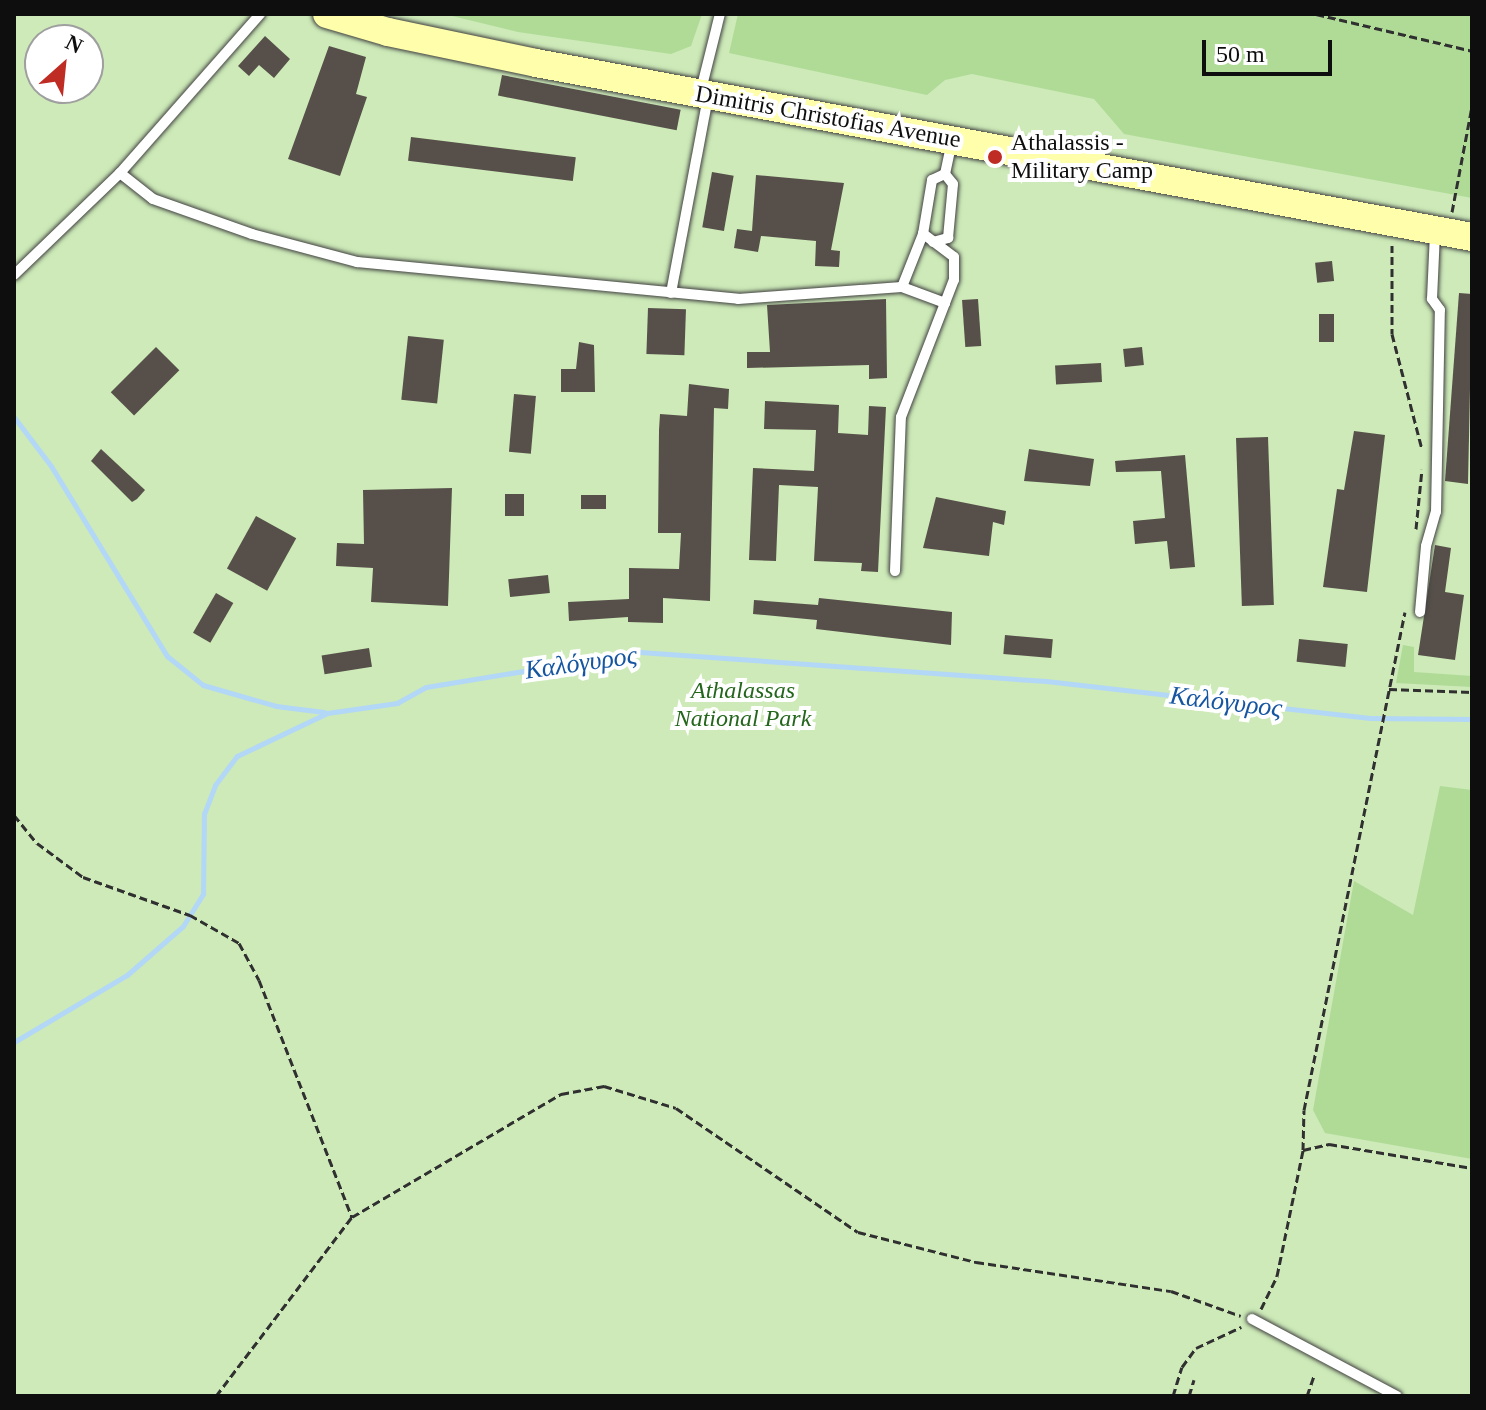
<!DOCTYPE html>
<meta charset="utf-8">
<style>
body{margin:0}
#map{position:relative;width:1486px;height:1410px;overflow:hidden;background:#fffdef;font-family:Georgia,serif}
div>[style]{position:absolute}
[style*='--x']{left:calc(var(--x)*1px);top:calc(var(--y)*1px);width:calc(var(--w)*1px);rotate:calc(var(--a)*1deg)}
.green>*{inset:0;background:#cdeab8}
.forest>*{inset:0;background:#afdb97}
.stream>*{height:5px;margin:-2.5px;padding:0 2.5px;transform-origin:2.5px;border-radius:2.5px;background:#b3d7f7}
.building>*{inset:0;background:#57504a;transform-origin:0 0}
.path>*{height:3px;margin-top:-1.5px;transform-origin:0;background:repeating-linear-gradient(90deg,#303030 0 8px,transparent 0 12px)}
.roads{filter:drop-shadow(0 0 2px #414141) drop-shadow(0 0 2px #414141)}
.lane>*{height:10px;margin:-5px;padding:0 5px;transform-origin:5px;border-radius:5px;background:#fff}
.secondary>*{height:28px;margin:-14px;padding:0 14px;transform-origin:14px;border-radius:14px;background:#fffeaa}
.dots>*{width:22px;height:22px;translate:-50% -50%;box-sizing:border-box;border:4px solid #fff;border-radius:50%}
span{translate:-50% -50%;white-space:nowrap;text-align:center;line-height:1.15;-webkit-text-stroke:8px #fff;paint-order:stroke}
.street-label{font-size:24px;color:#0e0e0e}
.poi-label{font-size:24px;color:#0e0e0e}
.left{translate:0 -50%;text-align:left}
.park-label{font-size:24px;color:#25661d;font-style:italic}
.water-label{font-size:26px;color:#1656a1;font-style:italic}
.frame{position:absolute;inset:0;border:16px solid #0e0e0e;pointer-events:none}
.north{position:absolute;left:24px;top:24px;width:80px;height:80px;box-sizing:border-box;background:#fff;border:2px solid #9f9f9f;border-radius:50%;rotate:27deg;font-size:22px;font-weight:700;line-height:32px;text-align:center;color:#0e0e0e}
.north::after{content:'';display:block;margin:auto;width:28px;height:36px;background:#bf2c24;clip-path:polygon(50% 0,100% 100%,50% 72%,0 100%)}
.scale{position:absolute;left:1202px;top:40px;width:130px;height:36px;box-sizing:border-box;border:4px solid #0e0e0e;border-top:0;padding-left:10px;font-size:24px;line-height:28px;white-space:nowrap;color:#0e0e0e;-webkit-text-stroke:6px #fff;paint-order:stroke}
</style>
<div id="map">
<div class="green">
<div style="clip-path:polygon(evenodd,14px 14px,1472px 14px,1472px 1396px,14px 1396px,14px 14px,40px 40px,88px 40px,88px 88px,40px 88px,40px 40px)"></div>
</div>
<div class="forest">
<div style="clip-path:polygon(444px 14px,702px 14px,691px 46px,671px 54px,518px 32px)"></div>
<div style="clip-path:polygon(738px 14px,1472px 14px,1472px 198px,1124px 134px,1094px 99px,972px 74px,945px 80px,927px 95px,729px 53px)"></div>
<div style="clip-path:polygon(1403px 645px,1414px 647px,1414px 672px,1472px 676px,1472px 687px,1396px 683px)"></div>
<div style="clip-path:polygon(1440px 786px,1472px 790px,1472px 1159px,1325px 1133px,1313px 1110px,1354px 881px,1413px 915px)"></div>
</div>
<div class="stream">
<div style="--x:14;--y:417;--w:61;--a:52.9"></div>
<div style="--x:51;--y:466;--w:223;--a:58.6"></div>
<div style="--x:167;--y:656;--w:46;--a:38.9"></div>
<div style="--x:203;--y:685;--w:76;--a:16"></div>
<div style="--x:276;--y:706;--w:48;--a:7.1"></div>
<div style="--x:14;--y:1042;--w:131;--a:-30.7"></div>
<div style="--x:127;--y:975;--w:74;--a:-41.2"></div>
<div style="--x:183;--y:926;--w:38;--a:-58"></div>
<div style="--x:203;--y:894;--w:80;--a:-89.3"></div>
<div style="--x:204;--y:814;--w:31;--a:-69"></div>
<div style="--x:215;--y:785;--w:36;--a:-53"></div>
<div style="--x:237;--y:756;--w:100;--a:-25.5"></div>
<div style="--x:327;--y:713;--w:71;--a:-8.1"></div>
<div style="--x:397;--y:703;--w:33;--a:-29"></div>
<div style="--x:426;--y:687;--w:217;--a:-9.3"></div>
<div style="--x:640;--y:652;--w:407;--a:4.1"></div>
<div style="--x:1046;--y:681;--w:326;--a:6.5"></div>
<div style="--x:1370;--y:718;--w:102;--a:0.6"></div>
</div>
<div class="building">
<div style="clip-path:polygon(265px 36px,290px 59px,274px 78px,259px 65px,249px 76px,238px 66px)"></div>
<div style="clip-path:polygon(329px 46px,366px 57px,356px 94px,367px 97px,340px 176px,288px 159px)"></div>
<div style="left:502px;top:75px;width:182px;height:21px;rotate:11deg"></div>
<div style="left:411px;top:137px;width:166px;height:24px;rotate:7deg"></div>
<div style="left:712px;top:172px;width:22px;height:56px;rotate:10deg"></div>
<div style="clip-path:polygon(756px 175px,844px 183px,831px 250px,840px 251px,839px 267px,815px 266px,816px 241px,761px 236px,758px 252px,734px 248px,737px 229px,752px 231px)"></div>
<div style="left:1332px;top:261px;width:20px;height:17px;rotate:84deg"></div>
<div style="clip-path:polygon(1459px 293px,1472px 294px,1468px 484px,1445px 481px)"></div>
<div style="clip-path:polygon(886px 299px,887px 378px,869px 379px,869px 365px,747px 368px,747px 352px,770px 352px,767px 305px)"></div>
<div style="left:978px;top:299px;width:47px;height:16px;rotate:86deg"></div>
<div style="left:648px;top:308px;width:38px;height:46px;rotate:2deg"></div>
<div style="left:1319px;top:314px;width:15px;height:28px"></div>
<div style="left:408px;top:336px;width:36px;height:64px;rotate:6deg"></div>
<div style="clip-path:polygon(579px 342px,594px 345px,595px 392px,561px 392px,561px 369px,576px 369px)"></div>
<div style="left:156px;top:347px;width:33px;height:64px;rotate:45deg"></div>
<div style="left:1142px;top:347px;width:18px;height:19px;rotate:84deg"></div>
<div style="left:1101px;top:363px;width:19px;height:46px;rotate:87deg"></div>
<div style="clip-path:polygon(689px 384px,729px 389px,728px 409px,714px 408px,710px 601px,663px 598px,663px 623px,628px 622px,628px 617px,569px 621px,568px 602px,629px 599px,629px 568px,679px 569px,681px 533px,658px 533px,659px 430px,660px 414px,687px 416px)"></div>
<div style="left:514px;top:394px;width:22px;height:58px;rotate:5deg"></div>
<div style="clip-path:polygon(765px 401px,839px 405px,838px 433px,868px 435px,869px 406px,886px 407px,878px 572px,861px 571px,862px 563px,814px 561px,818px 487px,779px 485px,776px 561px,749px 560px,753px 468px,814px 471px,816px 430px,764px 429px)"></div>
<div style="clip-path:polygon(1354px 431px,1385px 435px,1367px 592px,1323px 587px,1337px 489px,1344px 490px)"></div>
<div style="left:1268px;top:437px;width:168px;height:32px;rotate:88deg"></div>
<div style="clip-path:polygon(101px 449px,145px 490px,137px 499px,132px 502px,91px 461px)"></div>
<div style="clip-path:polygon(1029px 449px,1094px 459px,1090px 486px,1024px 481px)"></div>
<div style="clip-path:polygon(1185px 455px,1195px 567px,1170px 569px,1167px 541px,1135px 544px,1133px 521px,1165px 518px,1161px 471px,1116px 472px,1115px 461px)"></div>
<div style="clip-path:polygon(452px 488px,448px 606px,371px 602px,373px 568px,336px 566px,337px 543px,364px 544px,363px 490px)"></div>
<div style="left:505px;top:494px;width:19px;height:22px"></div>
<div style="left:581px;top:495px;width:25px;height:14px"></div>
<div style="clip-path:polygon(936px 497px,1006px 511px,1004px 525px,993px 522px,989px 556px,923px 548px)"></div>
<div style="left:256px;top:516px;width:46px;height:60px;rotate:29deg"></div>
<div style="clip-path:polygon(1435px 545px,1451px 548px,1445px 592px,1464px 595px,1455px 660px,1418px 655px)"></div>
<div style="left:548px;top:575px;width:18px;height:40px;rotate:84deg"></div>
<div style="left:216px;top:593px;width:20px;height:46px;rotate:30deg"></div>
<div style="clip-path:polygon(819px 598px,952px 612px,951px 645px,816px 629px,817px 620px,753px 614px,754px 600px,818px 605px)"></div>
<div style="left:1005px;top:635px;width:48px;height:19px;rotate:5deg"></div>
<div style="left:1299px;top:639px;width:49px;height:23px;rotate:6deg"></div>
<div style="left:369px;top:648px;width:19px;height:48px;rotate:81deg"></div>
</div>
<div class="path">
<div style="--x:1316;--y:14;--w:160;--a:13.3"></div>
<div style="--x:1452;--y:212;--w:108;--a:-79.3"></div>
<div style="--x:1392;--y:245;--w:89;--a:90"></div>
<div style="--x:1392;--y:334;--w:119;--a:75.4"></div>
<div style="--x:1416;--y:529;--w:60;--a:-84.3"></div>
<div style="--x:1389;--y:689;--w:83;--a:2.1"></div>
<div style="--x:14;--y:815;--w:36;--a:51"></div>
<div style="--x:37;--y:843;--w:57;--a:36.5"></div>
<div style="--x:83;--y:877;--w:114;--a:19.6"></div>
<div style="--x:190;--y:915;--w:56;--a:29.7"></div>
<div style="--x:239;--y:943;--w:42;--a:61.6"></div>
<div style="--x:259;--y:980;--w:255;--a:68.6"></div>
<div style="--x:1303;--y:1150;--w:40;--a:-88.6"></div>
<div style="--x:1304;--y:1110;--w:508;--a:-78.54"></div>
<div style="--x:1261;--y:1309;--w:37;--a:-64"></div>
<div style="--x:1277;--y:1276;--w:129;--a:-78.3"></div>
<div style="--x:1303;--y:1150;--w:27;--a:-13"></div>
<div style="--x:1329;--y:1144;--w:145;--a:9.5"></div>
<div style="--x:216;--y:1396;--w:225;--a:-52.8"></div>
<div style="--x:352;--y:1217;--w:243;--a:-30.5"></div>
<div style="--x:561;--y:1094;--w:44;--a:-10.5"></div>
<div style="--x:604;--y:1086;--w:75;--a:17"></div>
<div style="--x:676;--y:1108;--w:220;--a:34.3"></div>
<div style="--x:858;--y:1232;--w:122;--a:14.3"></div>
<div style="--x:976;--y:1262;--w:197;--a:8.5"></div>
<div style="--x:1171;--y:1291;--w:74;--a:19.7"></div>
<div style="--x:1173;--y:1396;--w:30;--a:-73"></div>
<div style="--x:1182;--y:1367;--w:24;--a:-54"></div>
<div style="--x:1196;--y:1348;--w:50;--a:-25"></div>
<div style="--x:1189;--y:1396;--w:17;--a:-73"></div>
<div style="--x:1307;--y:1396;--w:21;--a:-71"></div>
</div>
<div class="roads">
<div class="lane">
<div style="--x:700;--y:94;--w:82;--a:-76"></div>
<div style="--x:120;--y:173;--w:42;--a:38.2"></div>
<div style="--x:153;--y:199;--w:105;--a:19.5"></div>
<div style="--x:252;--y:234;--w:109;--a:14.9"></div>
<div style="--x:357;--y:262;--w:383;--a:5.5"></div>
<div style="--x:738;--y:299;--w:164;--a:-4.2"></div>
<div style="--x:902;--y:287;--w:46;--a:20.4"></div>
<div style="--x:945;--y:303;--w:25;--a:-69"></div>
<div style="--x:954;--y:280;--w:23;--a:-90"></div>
<div style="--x:954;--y:257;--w:39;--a:-143"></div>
<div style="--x:923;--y:234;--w:55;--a:-80.5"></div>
<div style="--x:932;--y:180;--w:14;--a:-25"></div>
<div style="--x:945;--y:174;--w:34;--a:-78"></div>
<div style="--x:933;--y:242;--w:16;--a:-15"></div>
<div style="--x:948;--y:238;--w:54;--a:-84.7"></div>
<div style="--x:953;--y:184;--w:13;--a:-129"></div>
<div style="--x:14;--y:275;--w:147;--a:-43.9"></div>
<div style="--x:120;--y:173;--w:212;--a:-48.6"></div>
<div style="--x:902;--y:287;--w:57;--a:-68.4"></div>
<div style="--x:671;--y:293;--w:199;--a:-79.3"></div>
<div style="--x:895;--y:571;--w:154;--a:-87.8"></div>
<div style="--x:901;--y:417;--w:122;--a:-68.9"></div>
<div style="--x:1420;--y:612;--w:66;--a:-84.8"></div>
<div style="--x:1426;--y:546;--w:35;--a:-74"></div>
<div style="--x:1436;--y:512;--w:202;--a:-88.9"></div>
<div style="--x:1440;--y:310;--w:14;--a:-126"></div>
<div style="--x:1432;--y:299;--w:67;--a:-87.4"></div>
<div style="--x:1252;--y:1319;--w:164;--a:28"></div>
</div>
<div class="secondary">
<div style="--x:327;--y:14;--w:64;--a:16.4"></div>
<div style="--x:388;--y:32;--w:151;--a:11.8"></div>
<div style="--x:536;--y:63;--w:952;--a:10.53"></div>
</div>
</div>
<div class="dots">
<div style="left:995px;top:157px;background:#bf2c24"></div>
</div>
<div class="street-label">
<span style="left:828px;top:117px;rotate:10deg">Dimitris Christofias Avenue</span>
</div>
<div class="poi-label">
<span class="left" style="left:1011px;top:157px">Athalassis -<br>Military Camp</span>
</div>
<div class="park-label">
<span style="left:743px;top:705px">Athalassas<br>National Park</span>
</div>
<div class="water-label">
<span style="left:581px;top:663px;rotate:-8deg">Καλόγυρος</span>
<span style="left:1226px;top:702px;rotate:7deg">Καλόγυρος</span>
</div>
<div class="frame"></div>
<div class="north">N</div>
<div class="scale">50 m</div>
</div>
